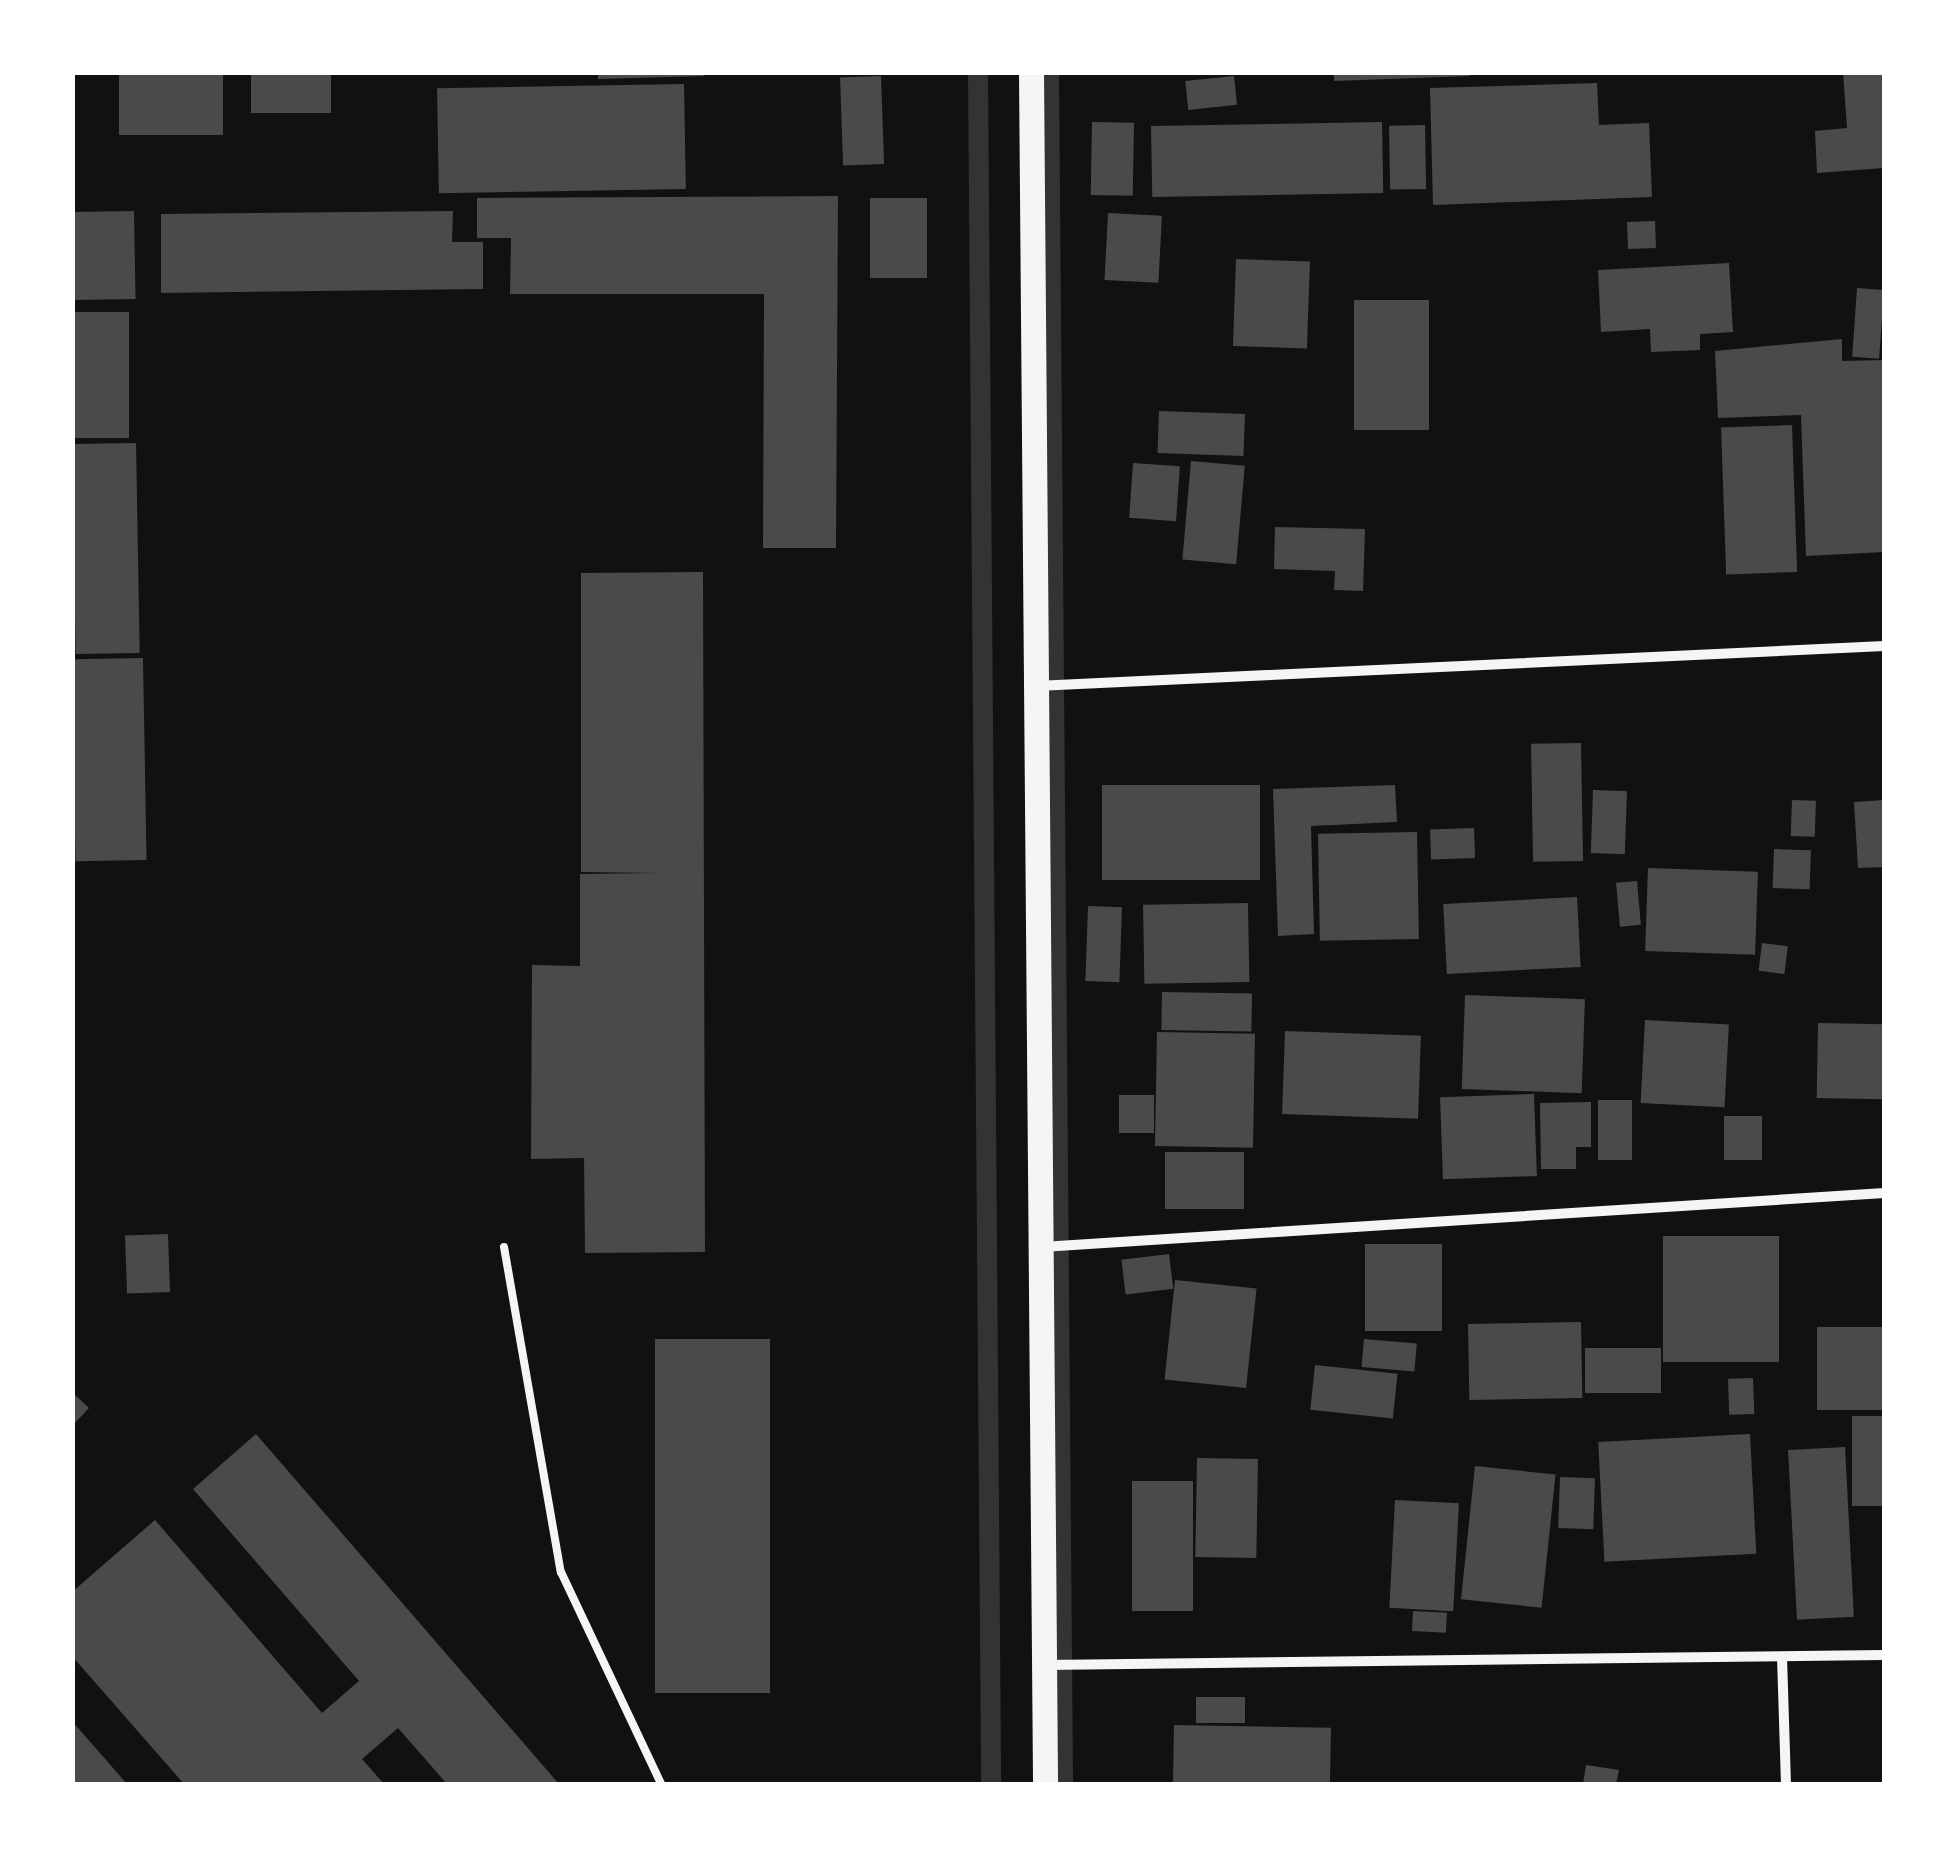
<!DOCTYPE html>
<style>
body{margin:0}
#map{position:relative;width:1957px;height:1857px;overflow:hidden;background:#111;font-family:Overpass,sans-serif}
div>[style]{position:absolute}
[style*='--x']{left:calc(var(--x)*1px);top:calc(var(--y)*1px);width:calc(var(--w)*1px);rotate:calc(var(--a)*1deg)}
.stream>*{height:20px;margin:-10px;padding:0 10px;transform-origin:10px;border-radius:10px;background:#333}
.building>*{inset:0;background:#4a4a4a;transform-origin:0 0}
.service>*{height:8px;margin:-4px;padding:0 4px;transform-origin:4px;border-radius:4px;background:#f5f5f5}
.minor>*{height:10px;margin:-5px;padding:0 5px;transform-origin:5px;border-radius:5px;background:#f5f5f5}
.primary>*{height:25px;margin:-12.5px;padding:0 12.5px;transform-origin:12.5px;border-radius:12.5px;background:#f5f5f5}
span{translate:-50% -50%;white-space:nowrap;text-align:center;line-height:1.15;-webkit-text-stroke:8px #fff;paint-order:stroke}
.frame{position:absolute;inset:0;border:75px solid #fff;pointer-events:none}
</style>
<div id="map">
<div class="stream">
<div style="--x:978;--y:72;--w:1712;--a:89.56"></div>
<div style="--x:1049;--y:72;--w:1712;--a:89.53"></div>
</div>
<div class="building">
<div style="left:119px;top:72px;width:104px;height:63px"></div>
<div style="left:251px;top:72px;width:80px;height:41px"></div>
<div style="clip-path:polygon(598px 72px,704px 72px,704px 76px,598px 79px)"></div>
<div style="clip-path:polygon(1334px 72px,1470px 72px,1470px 76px,1334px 81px)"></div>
<div style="clip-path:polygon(1843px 72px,1884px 72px,1884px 168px,1817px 173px,1815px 131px,1847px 128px)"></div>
<div style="left:881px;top:76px;width:88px;height:41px;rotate:88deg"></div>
<div style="left:1234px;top:76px;width:29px;height:49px;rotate:84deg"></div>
<div style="clip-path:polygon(1597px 83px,1599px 125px,1649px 123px,1652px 197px,1433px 205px,1430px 88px)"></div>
<div style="left:684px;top:84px;width:105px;height:247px;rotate:89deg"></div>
<div style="left:1092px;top:122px;width:42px;height:73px;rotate:1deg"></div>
<div style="left:1382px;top:122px;width:71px;height:231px;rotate:89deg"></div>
<div style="left:1425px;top:125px;width:64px;height:36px;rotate:89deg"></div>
<div style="clip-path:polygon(838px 196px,836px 548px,763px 548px,764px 294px,510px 294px,511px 238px,477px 238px,477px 198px)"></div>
<div style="left:870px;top:198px;width:57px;height:80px"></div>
<div style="left:134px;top:211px;width:88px;height:62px;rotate:89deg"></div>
<div style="clip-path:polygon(453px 211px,452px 242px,483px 242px,483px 289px,161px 293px,161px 214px)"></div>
<div style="left:1108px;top:213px;width:54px;height:67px;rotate:3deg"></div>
<div style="left:1655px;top:221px;width:27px;height:28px;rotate:88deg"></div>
<div style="left:1236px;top:259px;width:74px;height:87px;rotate:2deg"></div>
<div style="clip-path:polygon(1729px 263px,1733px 332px,1700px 334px,1700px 350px,1651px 352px,1650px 329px,1601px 332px,1598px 270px)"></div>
<div style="left:1857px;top:288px;width:27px;height:69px;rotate:4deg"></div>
<div style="left:1354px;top:300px;width:75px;height:130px"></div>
<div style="left:72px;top:312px;width:57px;height:126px"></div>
<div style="clip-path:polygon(1842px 339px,1842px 361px,1884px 360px,1884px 552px,1806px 556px,1801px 415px,1718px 418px,1715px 351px)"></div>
<div style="left:1159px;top:411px;width:86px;height:42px;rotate:2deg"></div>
<div style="left:1792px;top:425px;width:147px;height:71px;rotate:88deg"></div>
<div style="left:136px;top:443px;width:210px;height:64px;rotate:89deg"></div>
<div style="left:1191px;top:461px;width:54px;height:99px;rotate:5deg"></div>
<div style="left:1133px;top:463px;width:47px;height:55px;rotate:4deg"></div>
<div style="clip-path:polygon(1275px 527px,1365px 529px,1363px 591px,1334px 590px,1335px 571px,1274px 569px)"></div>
<div style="clip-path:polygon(703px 572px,705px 1252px,585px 1253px,584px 1158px,531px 1159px,532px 965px,580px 966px,580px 874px,659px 873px,581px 872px,581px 573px)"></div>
<div style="left:143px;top:658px;width:202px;height:71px;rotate:89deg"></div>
<div style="left:1581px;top:743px;width:118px;height:50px;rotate:89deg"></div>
<div style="left:1102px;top:785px;width:158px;height:95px"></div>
<div style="clip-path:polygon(1395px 785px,1397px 822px,1311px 826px,1314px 934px,1278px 936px,1273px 789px)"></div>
<div style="left:1593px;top:790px;width:34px;height:63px;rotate:2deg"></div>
<div style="left:1792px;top:800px;width:24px;height:36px;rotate:2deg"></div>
<div style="clip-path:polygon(1884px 800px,1884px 867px,1858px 868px,1854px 802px)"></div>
<div style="left:1474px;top:828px;width:30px;height:44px;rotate:88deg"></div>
<div style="left:1417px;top:832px;width:107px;height:99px;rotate:89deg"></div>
<div style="left:1774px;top:849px;width:37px;height:39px;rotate:2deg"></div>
<div style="left:1648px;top:868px;width:110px;height:83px;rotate:2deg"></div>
<div style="left:1637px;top:881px;width:44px;height:21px;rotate:85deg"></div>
<div style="left:1577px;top:897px;width:70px;height:134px;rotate:87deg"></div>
<div style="left:1248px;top:903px;width:79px;height:105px;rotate:89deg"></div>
<div style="left:1088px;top:906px;width:34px;height:75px;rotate:2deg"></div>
<div style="left:1762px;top:943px;width:26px;height:28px;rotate:7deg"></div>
<div style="left:1162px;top:992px;width:90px;height:38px;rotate:1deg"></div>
<div style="left:1465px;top:995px;width:120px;height:94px;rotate:2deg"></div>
<div style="left:1645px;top:1020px;width:84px;height:83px;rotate:3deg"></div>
<div style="left:1818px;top:1023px;width:66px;height:75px;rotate:1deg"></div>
<div style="left:1285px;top:1031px;width:136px;height:83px;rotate:2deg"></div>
<div style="left:1157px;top:1032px;width:98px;height:114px;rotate:1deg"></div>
<div style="left:1534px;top:1094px;width:82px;height:94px;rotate:88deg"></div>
<div style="left:1119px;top:1095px;width:35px;height:38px"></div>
<div style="left:1632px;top:1100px;width:60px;height:34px;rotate:90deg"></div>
<div style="clip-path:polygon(1591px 1102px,1591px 1147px,1576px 1147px,1576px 1169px,1541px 1169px,1540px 1103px)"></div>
<div style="left:1762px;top:1116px;width:44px;height:38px;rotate:90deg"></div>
<div style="left:1165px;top:1152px;width:79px;height:57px"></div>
<div style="left:168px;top:1234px;width:58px;height:43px;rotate:88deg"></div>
<div style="left:1779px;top:1236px;width:126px;height:116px;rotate:90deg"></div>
<div style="left:1442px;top:1244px;width:87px;height:77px;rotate:90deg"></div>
<div style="left:1169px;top:1254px;width:35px;height:48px;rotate:83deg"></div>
<div style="left:1175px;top:1280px;width:82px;height:100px;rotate:6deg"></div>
<div style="left:1581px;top:1322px;width:76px;height:113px;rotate:89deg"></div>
<div style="left:1817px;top:1327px;width:67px;height:83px"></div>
<div style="left:655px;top:1339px;width:115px;height:354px"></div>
<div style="left:1364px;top:1339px;width:53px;height:28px;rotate:5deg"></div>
<div style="left:1661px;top:1348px;width:45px;height:76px;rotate:90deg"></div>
<div style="left:1315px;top:1365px;width:83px;height:45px;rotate:6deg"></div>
<div style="left:1753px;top:1378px;width:36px;height:25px;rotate:88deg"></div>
<div style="clip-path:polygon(72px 1392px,89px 1408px,72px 1426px)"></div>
<div style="left:1852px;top:1416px;width:32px;height:90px"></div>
<div style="clip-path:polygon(256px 1434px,559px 1784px,447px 1784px,398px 1728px,362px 1759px,384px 1784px,184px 1784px,72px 1656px,72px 1592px,155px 1520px,322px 1713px,359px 1681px,193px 1489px)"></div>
<div style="left:1750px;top:1434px;width:120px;height:152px;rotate:87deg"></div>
<div style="left:1845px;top:1447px;width:170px;height:57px;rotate:87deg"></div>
<div style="left:1258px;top:1459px;width:99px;height:61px;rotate:91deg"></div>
<div style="left:1475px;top:1466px;width:81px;height:134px;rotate:6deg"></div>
<div style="left:1560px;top:1477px;width:35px;height:51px;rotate:2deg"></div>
<div style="left:1193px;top:1481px;width:130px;height:61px;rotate:90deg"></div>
<div style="left:1395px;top:1500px;width:64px;height:108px;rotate:3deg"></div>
<div style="left:1413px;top:1611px;width:34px;height:20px;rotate:3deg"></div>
<div style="left:1196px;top:1697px;width:49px;height:26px"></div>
<div style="clip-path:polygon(72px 1721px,127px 1784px,72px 1784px)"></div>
<div style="left:1174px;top:1725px;width:157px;height:59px;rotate:1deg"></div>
<div style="clip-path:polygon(1586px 1765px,1619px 1770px,1616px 1784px,1583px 1784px)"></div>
</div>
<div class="service">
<div style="--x:504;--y:1247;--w:330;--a:80.1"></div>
<div style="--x:561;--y:1572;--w:234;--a:64.7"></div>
</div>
<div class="minor">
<div style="--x:1036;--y:686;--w:849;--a:-2.7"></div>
<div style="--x:1042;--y:1247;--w:844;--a:-3.67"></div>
<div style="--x:1782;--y:1657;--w:127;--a:88.2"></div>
<div style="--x:1045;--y:1665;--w:839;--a:-0.68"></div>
</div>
<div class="primary">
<div style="--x:1031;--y:72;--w:1712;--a:89.53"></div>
</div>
<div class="frame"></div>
</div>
